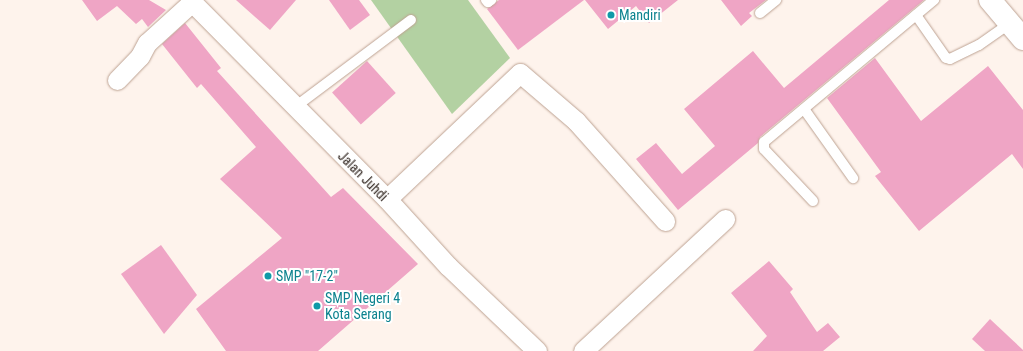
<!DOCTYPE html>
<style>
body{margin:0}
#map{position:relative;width:1023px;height:351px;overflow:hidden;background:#fef3ec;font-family:"Roboto Condensed",sans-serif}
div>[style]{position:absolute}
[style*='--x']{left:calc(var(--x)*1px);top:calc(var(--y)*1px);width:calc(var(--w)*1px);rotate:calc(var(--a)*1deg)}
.green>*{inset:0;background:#b3d1a2}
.building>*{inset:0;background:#efa5c5;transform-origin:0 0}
.roads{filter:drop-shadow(0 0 1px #bda292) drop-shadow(0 0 1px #bda292)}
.service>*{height:10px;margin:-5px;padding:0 5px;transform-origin:5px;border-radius:5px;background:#fff}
.minor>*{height:19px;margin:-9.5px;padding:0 9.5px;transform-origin:9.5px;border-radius:9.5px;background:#fff}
.secondary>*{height:22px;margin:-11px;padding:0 11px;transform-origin:11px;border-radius:11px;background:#fff}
.dots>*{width:11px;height:11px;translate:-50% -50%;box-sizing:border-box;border:2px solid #fff;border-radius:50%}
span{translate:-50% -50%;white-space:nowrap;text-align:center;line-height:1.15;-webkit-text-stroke:4px #fff;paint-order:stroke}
.culture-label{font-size:14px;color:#0d838f}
.left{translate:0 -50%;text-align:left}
.street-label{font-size:14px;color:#312620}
</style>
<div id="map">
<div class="green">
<div style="clip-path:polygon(371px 0,468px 0,510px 58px,452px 114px)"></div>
</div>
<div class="building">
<div style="clip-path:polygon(82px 0,149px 0,166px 10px,148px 27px,142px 19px,136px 24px,117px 6px,97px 21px)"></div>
<div style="clip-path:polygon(236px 0,296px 0,270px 30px)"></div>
<div style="clip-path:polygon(329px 0,359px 0,370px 15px,350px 30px)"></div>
<div style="clip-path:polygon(499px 0,584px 0,518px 50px,487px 9px)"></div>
<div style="clip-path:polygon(585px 0,678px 0,649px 23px,636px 6px,608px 29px)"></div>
<div style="clip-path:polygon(721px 0,766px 0,749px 13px,752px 16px,741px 26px)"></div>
<div style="clip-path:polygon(889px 0,924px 0,760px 137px,758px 143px,678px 210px,636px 159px,656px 143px,682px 174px,715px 146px,684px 109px,753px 51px,784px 88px)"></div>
<div style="clip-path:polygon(185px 23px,221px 68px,217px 71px,331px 197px,343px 188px,418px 264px,318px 351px,226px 351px,196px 309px,282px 238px,220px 179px,256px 147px,201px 84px,197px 88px,162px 44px)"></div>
<div style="clip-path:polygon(875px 58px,921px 121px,988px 66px,1023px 110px,1023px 169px,1012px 154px,919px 231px,875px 176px,881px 172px,827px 98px)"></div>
<div style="left:367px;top:61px;width:43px;height:47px;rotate:48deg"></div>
<div style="clip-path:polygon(161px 245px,197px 295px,164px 334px,121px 274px)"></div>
<div style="clip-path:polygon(769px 261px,793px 289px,790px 292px,817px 332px,828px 323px,840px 337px,823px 351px,753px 351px,767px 336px,731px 293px)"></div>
<div style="clip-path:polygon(990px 319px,1023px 350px,1023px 351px,985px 351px,972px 339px)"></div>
</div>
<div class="roads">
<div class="service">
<div style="--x:486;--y:0;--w:3;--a:45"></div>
<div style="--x:488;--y:2;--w:4;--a:-34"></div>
<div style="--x:760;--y:13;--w:21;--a:-39"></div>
<div style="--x:916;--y:15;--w:52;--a:55.1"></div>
<div style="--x:946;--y:58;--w:4;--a:14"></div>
<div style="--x:950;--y:59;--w:32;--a:-26"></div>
<div style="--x:979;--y:45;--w:38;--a:-35"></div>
<div style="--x:295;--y:107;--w:145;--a:-36.9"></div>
<div style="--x:804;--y:109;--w:85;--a:54.6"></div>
<div style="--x:813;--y:201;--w:71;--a:-133.3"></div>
<div style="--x:764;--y:149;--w:7;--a:-90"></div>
<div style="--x:764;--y:142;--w:222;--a:-39.9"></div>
</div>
<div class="minor">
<div style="--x:190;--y:0;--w:280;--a:45.3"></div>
<div style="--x:387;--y:199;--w:91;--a:47.7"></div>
<div style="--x:448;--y:266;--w:123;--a:43.7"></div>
<div style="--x:117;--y:80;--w:33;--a:-46"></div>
<div style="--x:140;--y:56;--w:15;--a:-62"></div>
<div style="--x:147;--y:43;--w:61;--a:-42.3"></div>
<div style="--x:387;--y:199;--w:183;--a:-43.5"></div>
<div style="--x:520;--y:73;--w:74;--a:40.6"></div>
<div style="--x:576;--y:121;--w:134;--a:48.3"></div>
<div style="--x:583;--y:351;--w:194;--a:-42.9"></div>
</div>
<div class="secondary">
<div style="--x:990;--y:0;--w:51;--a:49.8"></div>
</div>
</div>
<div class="dots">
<div style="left:611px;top:15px;background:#0f9aa8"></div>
<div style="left:268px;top:276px;background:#0f9aa8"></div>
<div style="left:317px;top:306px;background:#0f9aa8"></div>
</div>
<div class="culture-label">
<span class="left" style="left:619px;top:15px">Mandiri</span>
<span class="left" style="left:276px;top:276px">SMP "17-2"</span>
<span class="left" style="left:325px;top:306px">SMP Negeri 4<br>Kota Serang</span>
</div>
<div class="street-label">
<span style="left:363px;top:176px;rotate:45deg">Jalan Juhdi</span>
</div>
</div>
